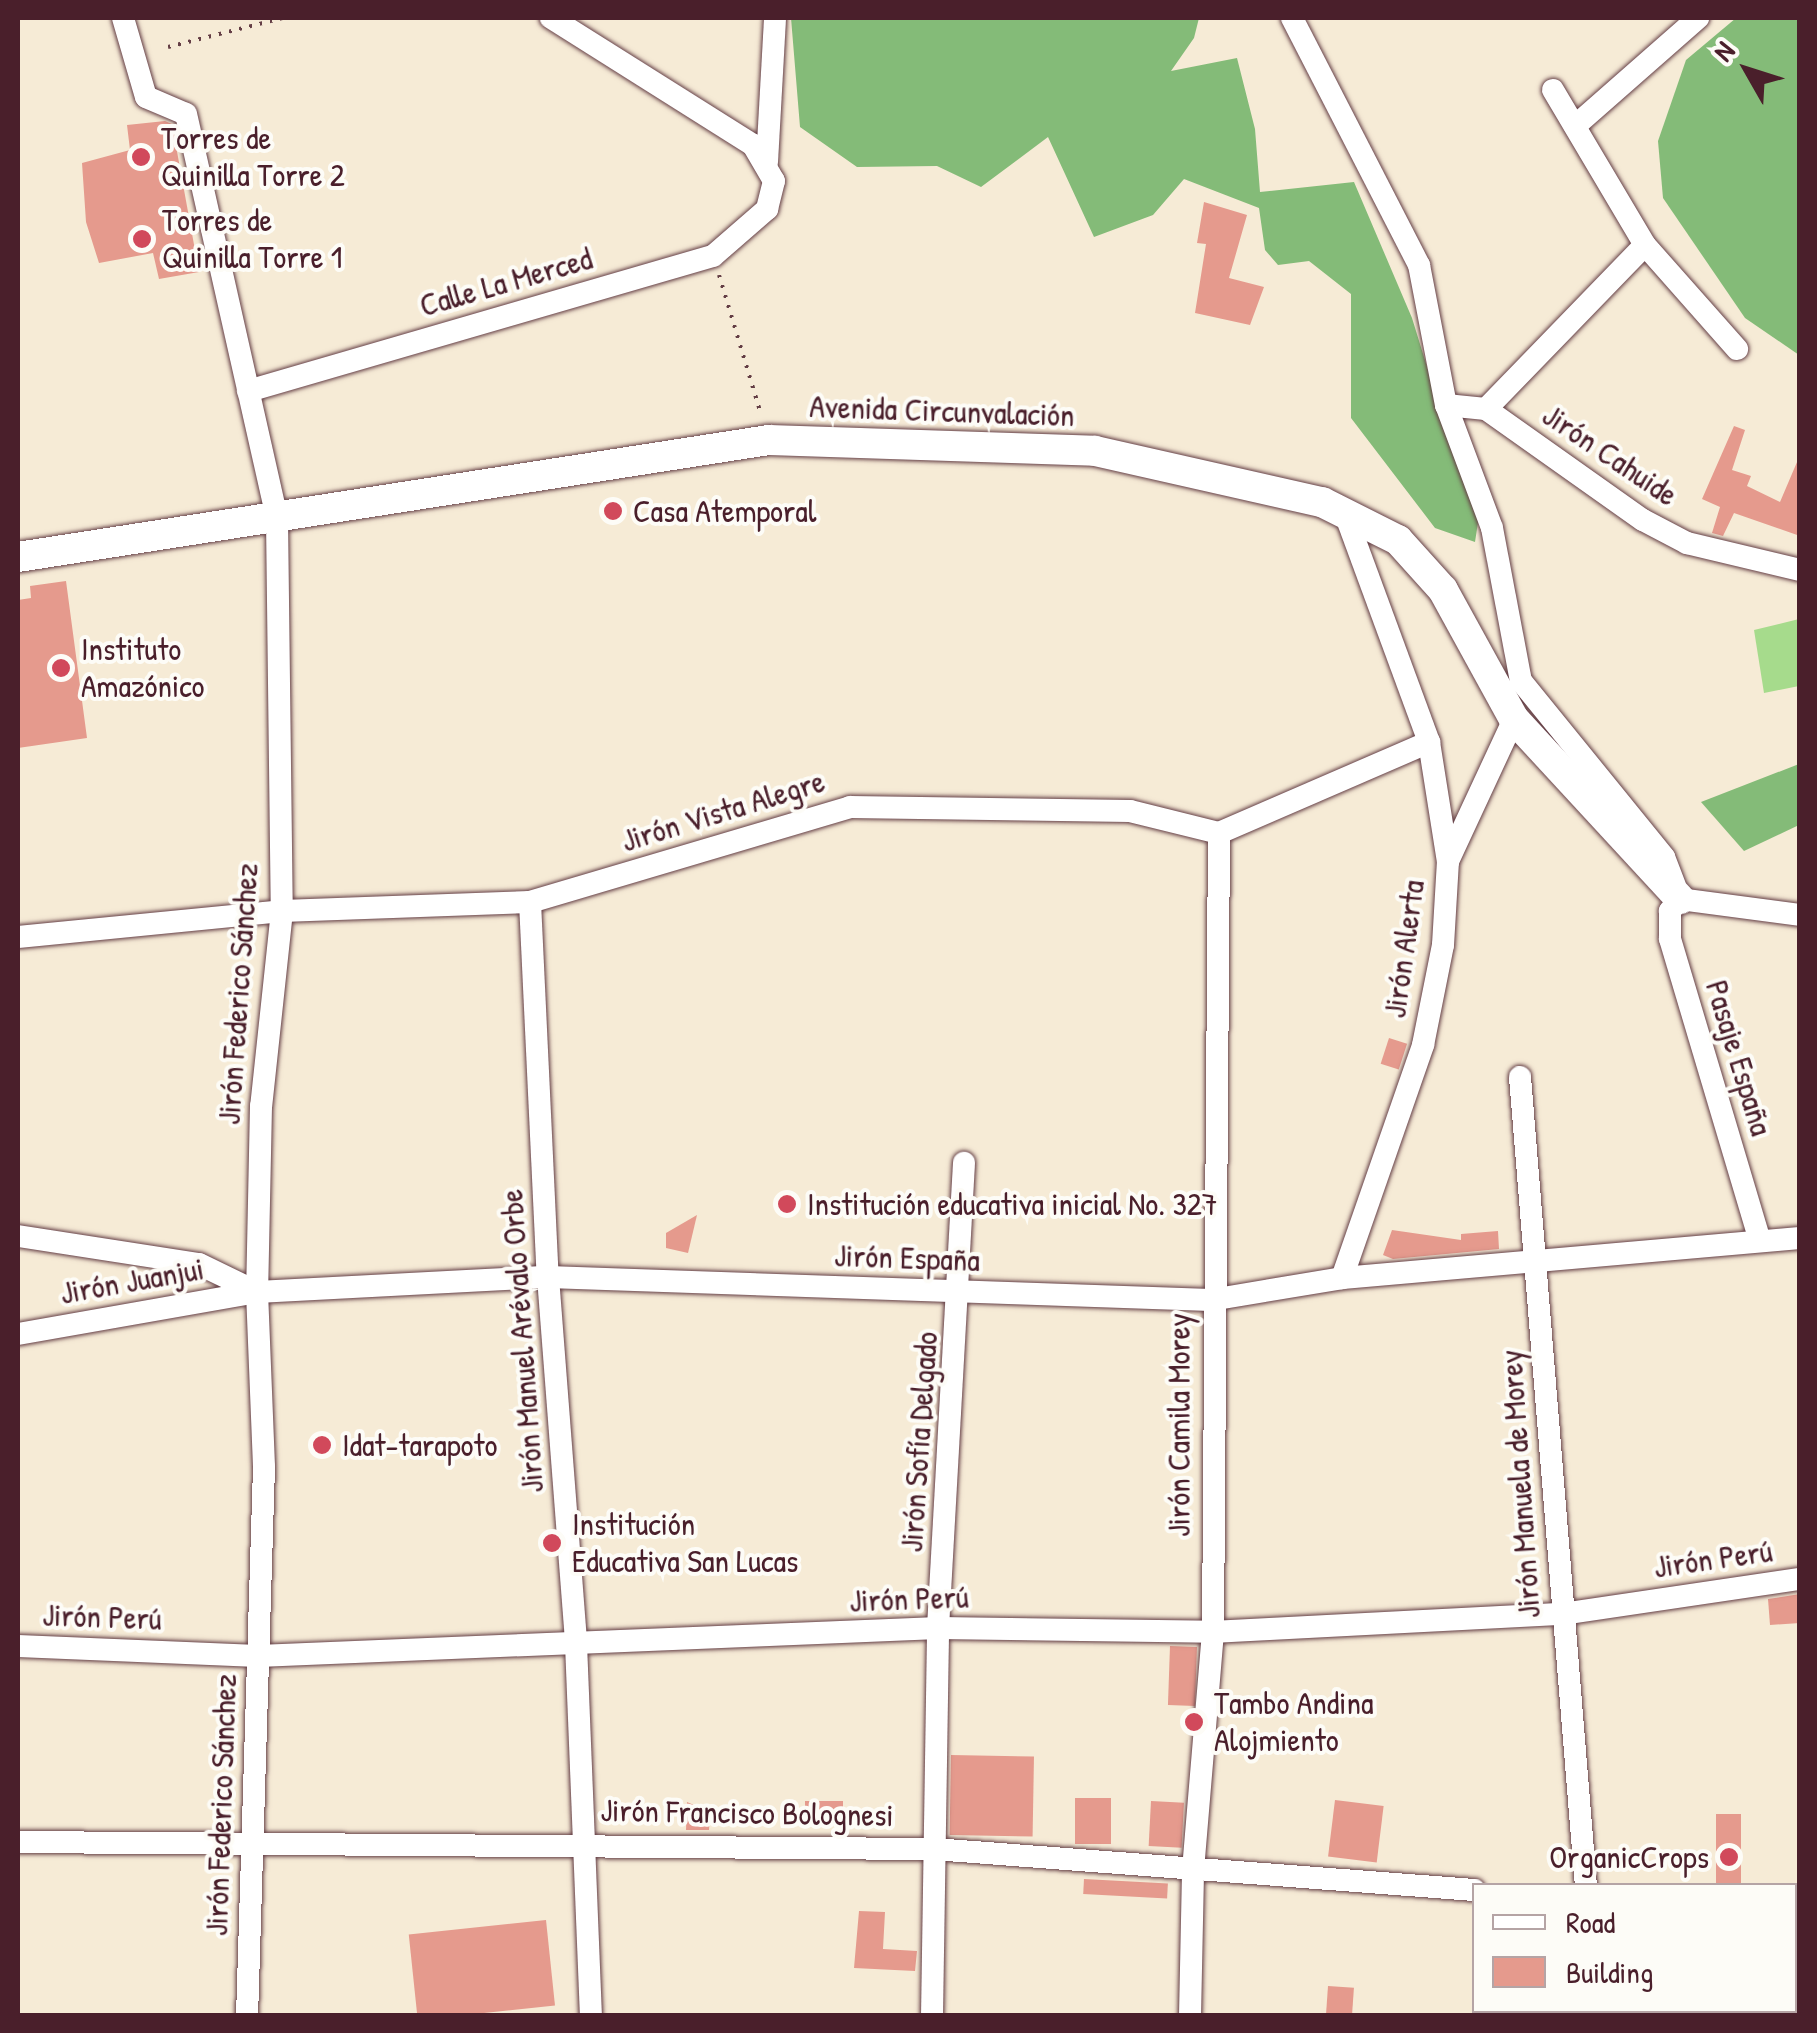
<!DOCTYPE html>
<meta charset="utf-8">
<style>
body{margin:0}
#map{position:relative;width:1817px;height:2033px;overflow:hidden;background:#f6ebd6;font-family:"Patrick Hand",sans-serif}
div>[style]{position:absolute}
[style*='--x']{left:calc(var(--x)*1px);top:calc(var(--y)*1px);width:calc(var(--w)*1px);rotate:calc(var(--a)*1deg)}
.green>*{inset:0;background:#a6db8c}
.forest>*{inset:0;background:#84bb78}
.building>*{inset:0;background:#e59a8d;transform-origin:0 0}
.path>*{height:4px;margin-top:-2px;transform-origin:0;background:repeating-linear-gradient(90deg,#643e45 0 2.5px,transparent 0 10.5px)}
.roads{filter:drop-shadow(0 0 2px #643e45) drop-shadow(0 0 2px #643e45)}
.minor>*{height:22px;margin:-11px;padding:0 11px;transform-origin:11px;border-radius:11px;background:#fff}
.major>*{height:30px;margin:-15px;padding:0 15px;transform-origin:15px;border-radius:15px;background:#fff}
.dots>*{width:28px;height:28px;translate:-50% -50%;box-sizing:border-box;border:5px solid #fdfcf7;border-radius:50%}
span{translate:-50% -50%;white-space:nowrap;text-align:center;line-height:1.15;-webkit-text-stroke:8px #fdfcf7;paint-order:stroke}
.poi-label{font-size:32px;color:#4a1f2b}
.left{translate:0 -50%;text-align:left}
.right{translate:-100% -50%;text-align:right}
.street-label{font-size:32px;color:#4a1f2b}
.frame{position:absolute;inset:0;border:20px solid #4a1f2b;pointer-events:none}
.legend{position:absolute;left:1472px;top:1883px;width:325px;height:130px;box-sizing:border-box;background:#fdfcf7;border:2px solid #b5a4a5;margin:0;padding:12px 18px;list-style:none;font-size:30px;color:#4a1f2b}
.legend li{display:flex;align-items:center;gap:20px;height:50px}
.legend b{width:50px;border:2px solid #b5a4a5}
.north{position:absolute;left:1697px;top:20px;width:100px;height:100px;-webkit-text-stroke:8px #fdfcf7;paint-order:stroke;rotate:309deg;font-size:28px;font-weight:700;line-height:40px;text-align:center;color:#4a1f2b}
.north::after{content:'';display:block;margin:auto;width:35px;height:45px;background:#4a1f2b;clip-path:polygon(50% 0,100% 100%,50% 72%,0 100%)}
</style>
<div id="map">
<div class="green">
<div style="clip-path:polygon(1799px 619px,1799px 686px,1764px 693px,1754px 630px)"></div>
</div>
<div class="forest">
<div style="clip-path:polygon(791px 18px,1199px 18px,1194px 38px,1171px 71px,1237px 58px,1255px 129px,1260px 192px,1354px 182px,1412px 318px,1448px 435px,1481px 503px,1475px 542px,1435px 528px,1351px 418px,1351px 294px,1309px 261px,1278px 265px,1265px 250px,1259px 208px,1184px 179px,1153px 215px,1094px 237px,1048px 137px,981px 187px,937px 166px,857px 167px,800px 127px)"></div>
<div style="clip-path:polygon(1736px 18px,1799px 18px,1799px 355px,1745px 318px,1663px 198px,1658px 141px,1686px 60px)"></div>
<div style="clip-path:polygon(1799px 764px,1799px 825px,1744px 851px,1701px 802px)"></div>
</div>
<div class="building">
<div style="clip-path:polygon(165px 121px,172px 124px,199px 272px,159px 279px,153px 253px,99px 263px,86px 222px,82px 163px,130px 150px,127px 125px)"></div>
<div style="clip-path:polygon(1204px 202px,1247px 215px,1229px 278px,1264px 287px,1250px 325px,1195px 313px,1206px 244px,1197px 243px)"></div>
<div style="clip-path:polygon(1734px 426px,1745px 430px,1732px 470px,1751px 476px,1747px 486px,1780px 502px,1800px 455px,1800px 536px,1734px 513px,1723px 536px,1712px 533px,1720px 507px,1702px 499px)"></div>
<div style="clip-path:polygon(66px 581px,87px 738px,18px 748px,18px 600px,31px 598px,30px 586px)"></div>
<div style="left:1389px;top:1038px;width:19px;height:27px;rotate:18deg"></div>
<div style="clip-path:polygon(697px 1215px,688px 1253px,666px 1248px,666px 1233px)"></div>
<div style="clip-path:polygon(1392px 1230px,1461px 1240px,1461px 1234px,1498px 1231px,1499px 1249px,1393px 1259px,1383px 1255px)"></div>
<div style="clip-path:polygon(1800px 1594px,1800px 1623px,1770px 1625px,1768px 1599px)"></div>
<div style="left:1170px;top:1646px;width:27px;height:59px;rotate:2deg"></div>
<div style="left:951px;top:1755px;width:83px;height:80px;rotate:1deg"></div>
<div style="left:1075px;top:1798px;width:36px;height:46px"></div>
<div style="left:1335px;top:1800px;width:49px;height:57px;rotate:7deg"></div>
<div style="left:843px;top:1801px;width:25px;height:38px;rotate:90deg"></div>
<div style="left:1151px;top:1801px;width:33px;height:45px;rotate:3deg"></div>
<div style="clip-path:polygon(687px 1802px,710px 1812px,709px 1830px,686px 1830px)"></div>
<div style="left:1716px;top:1814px;width:25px;height:72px"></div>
<div style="left:1084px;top:1879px;width:84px;height:15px;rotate:3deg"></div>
<div style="clip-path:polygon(859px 1911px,885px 1912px,883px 1949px,917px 1951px,915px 1971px,854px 1968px)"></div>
<div style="left:546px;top:1920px;width:86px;height:138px;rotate:84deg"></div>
<div style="left:1328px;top:1986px;width:26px;height:30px;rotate:4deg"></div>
</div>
<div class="path">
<div style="--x:370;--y:18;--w:28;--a:0"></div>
<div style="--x:168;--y:47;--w:119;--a:-14.2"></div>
<div style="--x:719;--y:275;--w:145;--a:73.2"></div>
</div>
<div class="roads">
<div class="minor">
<div style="--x:123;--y:18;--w:82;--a:73.8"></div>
<div style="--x:146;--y:97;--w:43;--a:23"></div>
<div style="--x:186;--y:114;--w:415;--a:77.3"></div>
<div style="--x:277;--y:519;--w:392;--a:89.3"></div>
<div style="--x:282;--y:911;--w:196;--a:96.1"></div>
<div style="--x:261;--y:1106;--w:186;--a:91.2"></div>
<div style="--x:257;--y:1292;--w:175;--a:87.7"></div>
<div style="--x:264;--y:1467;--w:549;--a:91.77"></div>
<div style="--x:1292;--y:18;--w:278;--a:62.8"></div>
<div style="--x:1419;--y:265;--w:143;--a:79.1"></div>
<div style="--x:1446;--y:405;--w:131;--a:69.5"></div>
<div style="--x:1492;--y:528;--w:156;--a:79.3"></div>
<div style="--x:1521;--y:681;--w:227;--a:50.9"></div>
<div style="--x:1664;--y:857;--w:31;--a:69"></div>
<div style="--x:1553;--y:90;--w:180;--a:59.3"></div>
<div style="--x:1575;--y:126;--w:164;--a:-41.3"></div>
<div style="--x:767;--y:162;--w:144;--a:-86.8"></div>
<div style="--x:248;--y:391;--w:484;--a:-16.2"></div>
<div style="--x:713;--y:256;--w:72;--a:-41"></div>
<div style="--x:767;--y:209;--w:29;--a:-76"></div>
<div style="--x:774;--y:181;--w:42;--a:-120.3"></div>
<div style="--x:753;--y:145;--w:239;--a:-147.8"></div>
<div style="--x:1446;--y:405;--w:40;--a:5.7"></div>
<div style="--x:1486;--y:409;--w:192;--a:35.3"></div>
<div style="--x:1643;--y:520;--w:50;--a:27.6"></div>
<div style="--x:1687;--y:543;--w:116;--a:13.4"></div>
<div style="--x:1486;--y:409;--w:228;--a:-45.9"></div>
<div style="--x:1645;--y:245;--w:139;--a:48.5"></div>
<div style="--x:1449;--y:859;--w:154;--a:-65.1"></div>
<div style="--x:1680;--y:899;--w:16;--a:130"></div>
<div style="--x:1670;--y:911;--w:28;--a:90"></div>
<div style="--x:1670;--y:939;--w:312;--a:73.4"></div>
<div style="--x:1680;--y:899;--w:121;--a:7.6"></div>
<div style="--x:530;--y:902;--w:375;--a:87.3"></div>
<div style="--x:548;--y:1277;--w:368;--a:85.6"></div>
<div style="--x:576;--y:1644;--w:372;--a:87.7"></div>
<div style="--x:18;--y:937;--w:265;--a:-5.6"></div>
<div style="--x:282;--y:911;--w:248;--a:-2.1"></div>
<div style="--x:530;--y:902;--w:334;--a:-16.5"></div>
<div style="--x:850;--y:807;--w:280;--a:0.8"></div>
<div style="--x:1130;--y:811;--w:92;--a:13.9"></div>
<div style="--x:1219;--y:833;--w:229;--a:-23.4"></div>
<div style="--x:1520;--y:1077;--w:812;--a:85.34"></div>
<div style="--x:18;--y:1236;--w:183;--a:8.8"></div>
<div style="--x:199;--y:1264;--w:64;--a:25.8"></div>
<div style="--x:1342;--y:1278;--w:247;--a:-70.8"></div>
<div style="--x:1423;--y:1045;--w:102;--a:-78.7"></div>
<div style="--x:1443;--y:945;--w:83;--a:-86.6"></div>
<div style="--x:1448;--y:862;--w:121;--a:-99"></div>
<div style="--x:1429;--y:742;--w:246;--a:-110.2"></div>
<div style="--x:18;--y:1334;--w:243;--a:-10"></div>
<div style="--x:257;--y:1292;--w:291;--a:-3"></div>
<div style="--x:548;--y:1277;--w:663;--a:1.99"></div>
<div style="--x:1211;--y:1300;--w:133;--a:-9.5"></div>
<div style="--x:1342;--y:1278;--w:460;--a:-5"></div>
<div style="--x:18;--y:1646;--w:240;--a:2.4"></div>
<div style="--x:258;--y:1656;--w:681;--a:-2.36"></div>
<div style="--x:938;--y:1628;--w:275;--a:0.8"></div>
<div style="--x:1213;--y:1632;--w:349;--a:-3"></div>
<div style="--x:1562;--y:1614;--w:241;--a:-8.4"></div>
<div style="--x:18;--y:1842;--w:916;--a:0.44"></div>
<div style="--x:934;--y:1849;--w:542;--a:4.34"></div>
<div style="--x:1794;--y:1911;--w:6;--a:0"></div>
<div style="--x:932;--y:2016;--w:388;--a:-89.1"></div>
<div style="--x:938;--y:1628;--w:466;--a:-86.8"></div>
<div style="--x:1190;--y:2016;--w:146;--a:-88.8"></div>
<div style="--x:1193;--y:1870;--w:239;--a:-85.2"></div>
<div style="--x:1213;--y:1632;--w:799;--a:-89.57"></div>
<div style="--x:1574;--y:2016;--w:6;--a:-81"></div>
</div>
<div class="major">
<div style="--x:18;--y:557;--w:760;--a:-8.86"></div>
<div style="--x:769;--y:440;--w:326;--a:1.9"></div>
<div style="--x:1095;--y:451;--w:233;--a:12.7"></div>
<div style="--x:1322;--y:502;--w:85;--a:26.6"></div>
<div style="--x:1398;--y:540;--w:67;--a:48"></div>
<div style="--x:1443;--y:590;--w:147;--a:61.2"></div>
<div style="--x:1514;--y:719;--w:245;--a:47.3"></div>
</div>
</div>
<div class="dots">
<div style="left:141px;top:157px;background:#d1495b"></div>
<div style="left:142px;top:239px;background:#d1495b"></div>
<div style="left:613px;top:511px;background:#d1495b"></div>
<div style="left:61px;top:668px;background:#d1495b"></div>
<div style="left:787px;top:1204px;background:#d1495b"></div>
<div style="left:322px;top:1445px;background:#d1495b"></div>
<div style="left:552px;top:1543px;background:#d1495b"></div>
<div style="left:1194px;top:1722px;background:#d1495b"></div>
<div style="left:1729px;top:1857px;background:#d1495b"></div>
</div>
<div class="poi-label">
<span class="left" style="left:161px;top:157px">Torres de<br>Quinilla Torre 2</span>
<span class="left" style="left:162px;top:239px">Torres de<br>Quinilla Torre 1</span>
<span class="left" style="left:633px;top:511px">Casa Atemporal</span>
<span class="left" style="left:81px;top:668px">Instituto<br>Amazónico</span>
<span class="left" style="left:807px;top:1204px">Institución educativa inicial No. 327</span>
<span class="left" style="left:342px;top:1445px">Idat-tarapoto</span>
<span class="left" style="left:572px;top:1543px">Institución<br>Educativa San Lucas</span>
<span class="left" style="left:1214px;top:1722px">Tambo Andina<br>Alojmiento</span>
<span class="right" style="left:1709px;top:1857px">OrganicCrops</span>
</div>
<div class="street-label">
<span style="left:506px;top:282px;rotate:-16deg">Calle La Merced</span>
<span style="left:942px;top:411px;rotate:2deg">Avenida Circunvalación</span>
<span style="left:1610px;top:455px;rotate:34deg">Jirón Cahuide</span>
<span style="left:723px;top:811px;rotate:-17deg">Jirón Vista Alegre</span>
<span style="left:1404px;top:949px;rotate:-82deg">Jirón Alerta</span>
<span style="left:238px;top:994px;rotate:-86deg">Jirón Federico Sánchez</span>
<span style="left:1739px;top:1058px;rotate:73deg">Pasaje España</span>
<span style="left:907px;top:1258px;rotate:2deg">Jirón España</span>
<span style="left:132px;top:1281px;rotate:-10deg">Jirón Juanjui</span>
<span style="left:522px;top:1341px;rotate:-94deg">Jirón Manuel Arévalo Orbe</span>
<span style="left:1179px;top:1425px;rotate:-90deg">Jirón Camila Morey</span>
<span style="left:919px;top:1442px;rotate:-86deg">Jirón Sofía Delgado</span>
<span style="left:1520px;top:1484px;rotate:-94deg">Jirón Manuela de Morey</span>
<span style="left:1713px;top:1559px;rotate:-8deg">Jirón Perú</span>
<span style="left:909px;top:1599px;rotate:-2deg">Jirón Perú</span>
<span style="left:102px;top:1617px;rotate:2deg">Jirón Perú</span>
<span style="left:221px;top:1805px;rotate:-88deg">Jirón Federico Sánchez</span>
<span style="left:747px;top:1813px;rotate:1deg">Jirón Francisco Bolognesi</span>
</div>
<div class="frame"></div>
<ul class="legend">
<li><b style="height:12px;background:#fff"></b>Road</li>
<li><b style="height:28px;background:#e59a8d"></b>Building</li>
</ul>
<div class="north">N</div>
</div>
